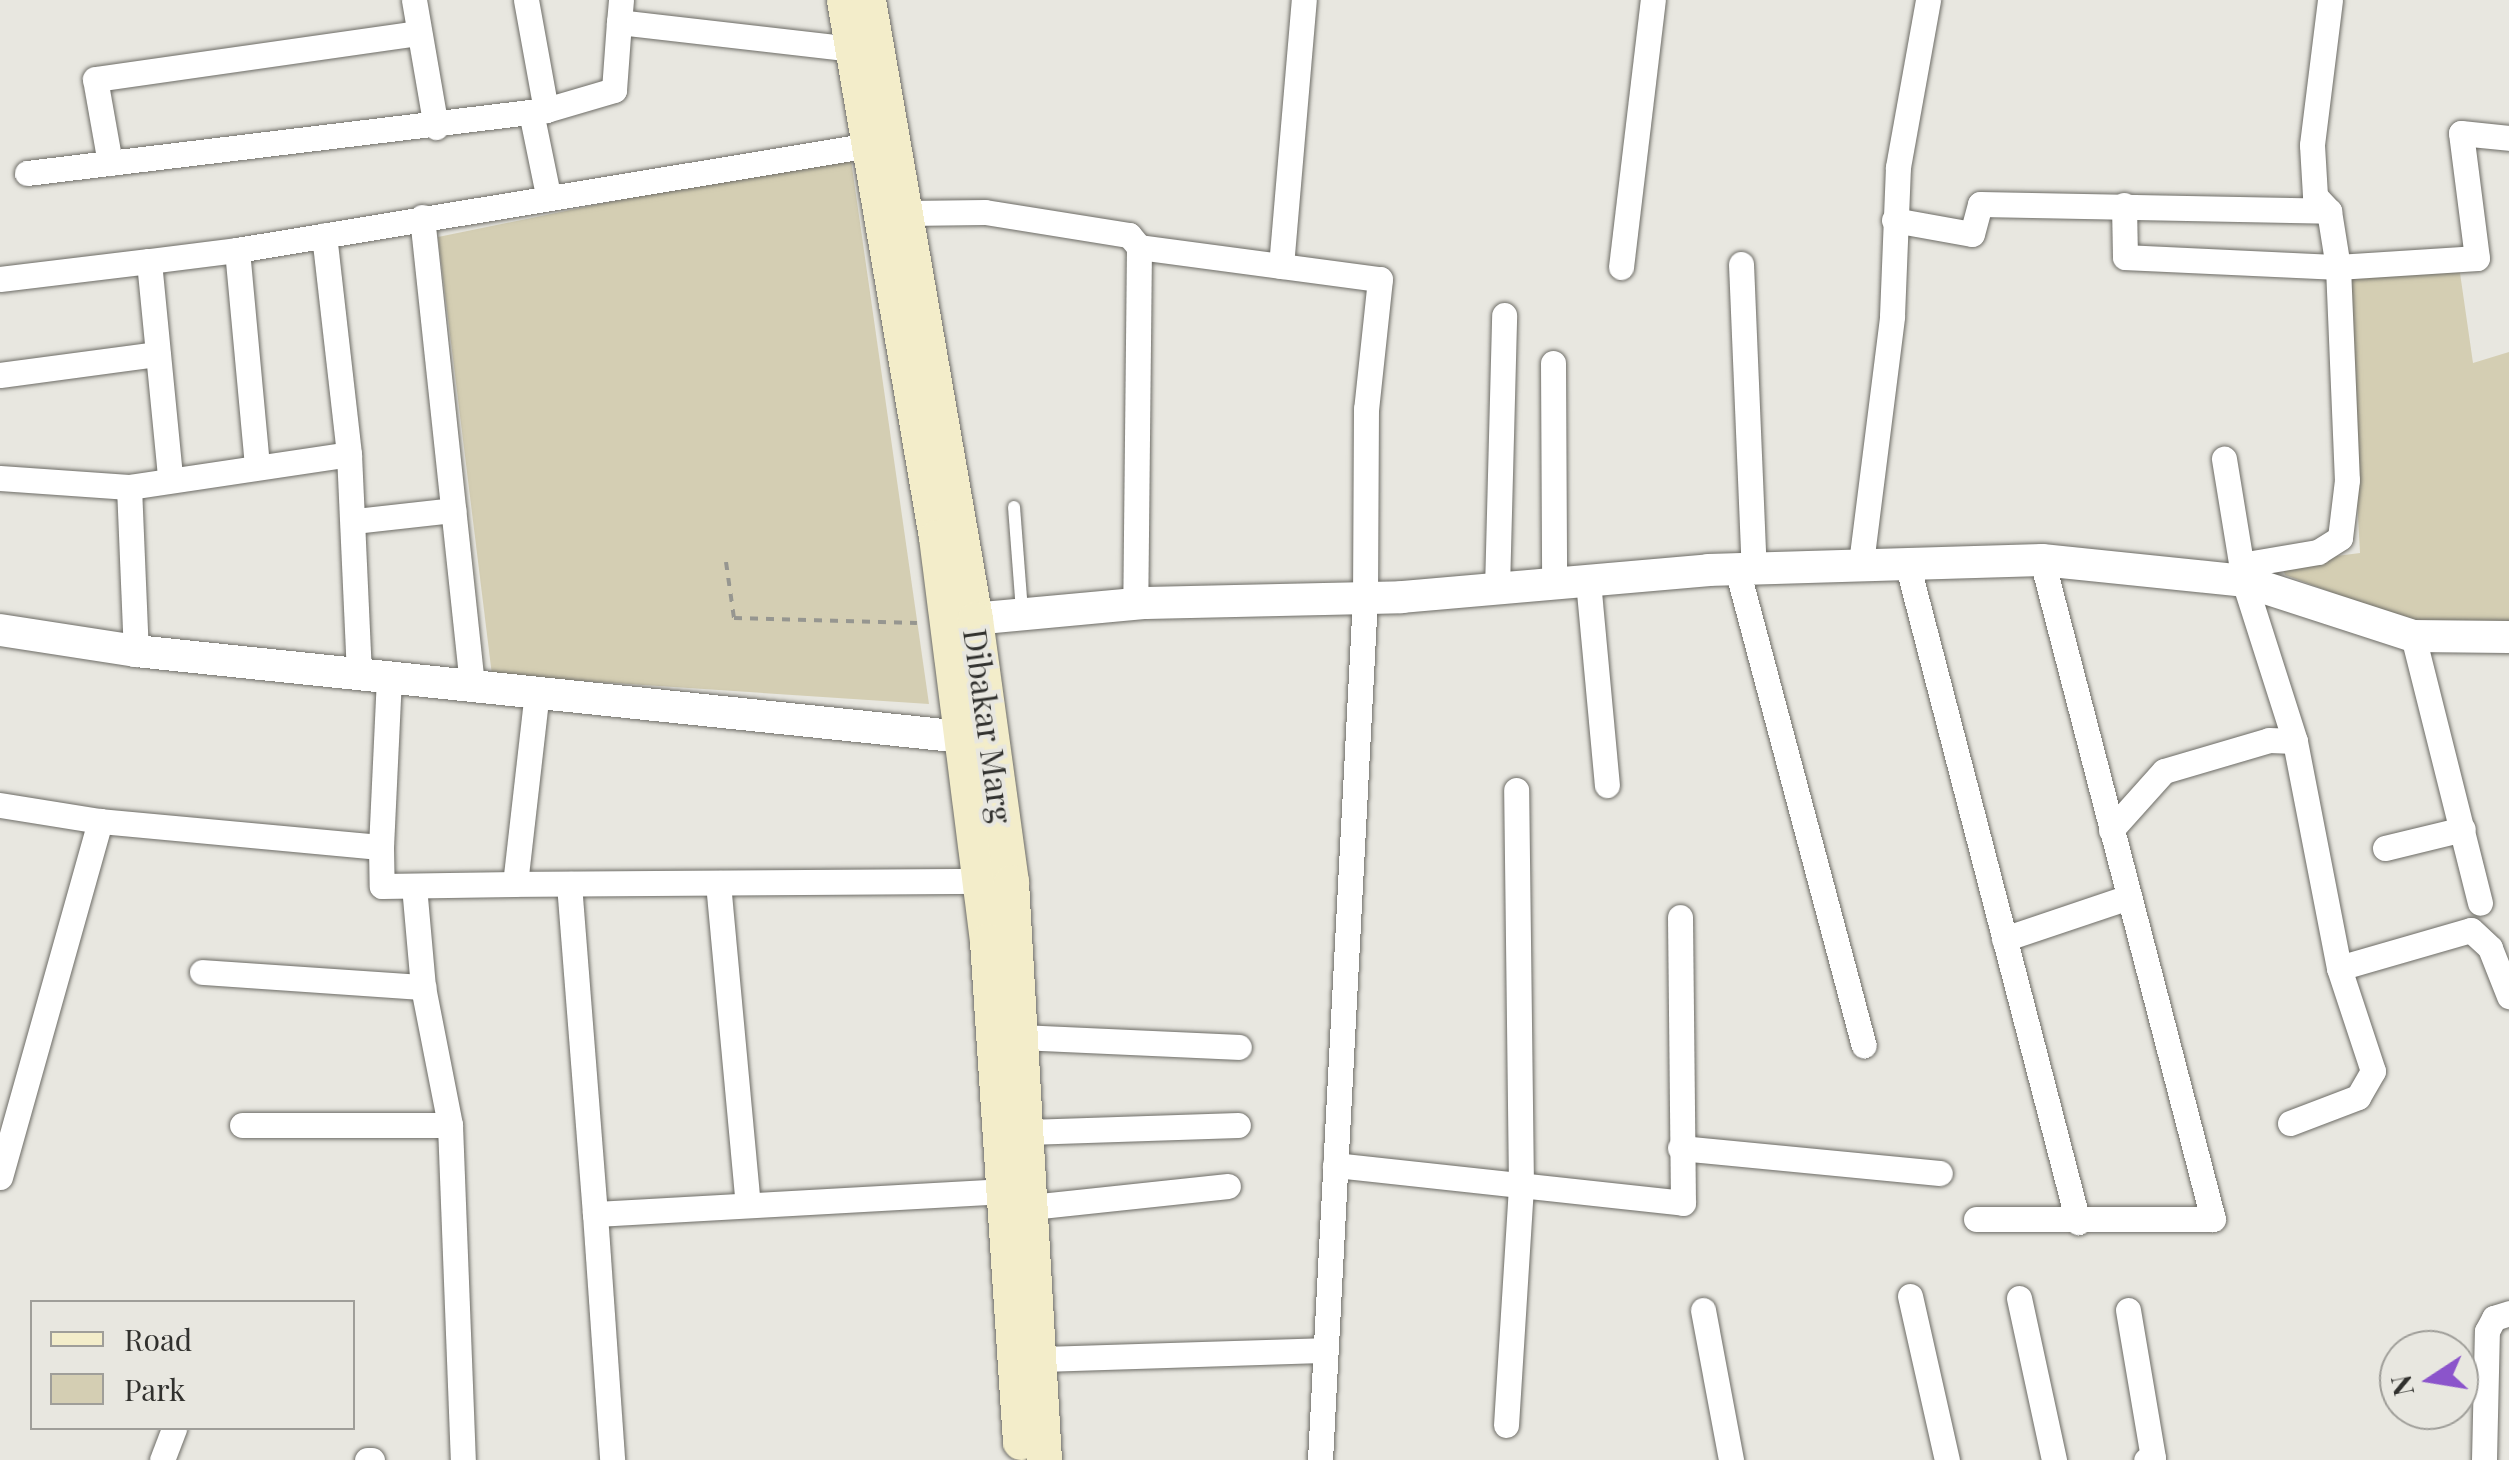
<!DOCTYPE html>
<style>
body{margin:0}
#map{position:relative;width:2509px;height:1460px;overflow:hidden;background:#e8e7e0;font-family:"Playfair Display",serif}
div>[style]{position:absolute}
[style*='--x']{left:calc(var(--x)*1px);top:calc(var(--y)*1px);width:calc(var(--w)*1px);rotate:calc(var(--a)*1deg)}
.green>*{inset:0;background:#d4ceb3}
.path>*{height:4px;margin-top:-2px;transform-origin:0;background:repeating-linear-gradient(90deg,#969690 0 8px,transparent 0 16px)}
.roads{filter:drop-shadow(0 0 2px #6d6c66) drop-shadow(0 0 2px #6d6c66)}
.service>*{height:12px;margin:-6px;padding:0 6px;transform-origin:6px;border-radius:6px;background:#fff}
.minor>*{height:25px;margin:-12.5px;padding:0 12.5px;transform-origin:12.5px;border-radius:12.5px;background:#fff}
.tertiary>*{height:32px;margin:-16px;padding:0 16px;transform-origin:16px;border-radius:16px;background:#fff}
.secondary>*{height:35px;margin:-17.5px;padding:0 17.5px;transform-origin:17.5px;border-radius:17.5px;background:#f3edca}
span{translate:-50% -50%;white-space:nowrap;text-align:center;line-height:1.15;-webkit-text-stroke:8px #e8e7e0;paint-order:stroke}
.street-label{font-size:32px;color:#31312e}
.legend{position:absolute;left:30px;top:1300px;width:325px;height:130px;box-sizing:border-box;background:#e8e7e0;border:2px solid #9f9e99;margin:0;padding:12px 18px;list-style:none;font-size:30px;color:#31312e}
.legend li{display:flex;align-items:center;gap:20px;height:50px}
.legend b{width:50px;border:2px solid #9f9e99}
.north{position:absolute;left:2379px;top:1330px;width:100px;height:100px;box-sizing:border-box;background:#e8e7e0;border:2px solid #9f9e99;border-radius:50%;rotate:258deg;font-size:28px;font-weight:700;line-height:40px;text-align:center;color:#31312e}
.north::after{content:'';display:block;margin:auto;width:35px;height:45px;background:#8b54cb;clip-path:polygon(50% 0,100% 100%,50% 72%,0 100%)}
</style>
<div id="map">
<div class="green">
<div style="clip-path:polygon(850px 153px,929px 704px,492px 675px,438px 237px)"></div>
<div style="clip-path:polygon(2459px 266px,2473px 363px,2509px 352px,2509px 625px,2417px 624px,2285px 575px,2282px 563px,2360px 553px,2345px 274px)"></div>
</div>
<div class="path">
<div style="--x:726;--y:562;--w:57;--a:81.9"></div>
<div style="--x:734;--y:618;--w:183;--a:1.6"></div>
</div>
<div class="roads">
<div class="service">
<div style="--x:1014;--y:507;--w:105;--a:85.6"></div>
</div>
<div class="minor">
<div style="--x:414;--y:0;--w:129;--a:80.2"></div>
<div style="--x:526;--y:0;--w:112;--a:79.7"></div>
<div style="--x:546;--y:110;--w:71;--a:-16.4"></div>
<div style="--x:614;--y:90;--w:68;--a:-85.8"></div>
<div style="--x:621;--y:0;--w:22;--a:95"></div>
<div style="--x:619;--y:22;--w:235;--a:6.6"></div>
<div style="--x:2330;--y:0;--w:146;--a:97.1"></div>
<div style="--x:2312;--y:145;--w:51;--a:86.6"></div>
<div style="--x:2315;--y:196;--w:21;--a:47"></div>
<div style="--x:2329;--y:211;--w:57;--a:80.9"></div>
<div style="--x:2338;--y:267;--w:139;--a:-3.7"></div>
<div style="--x:2477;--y:258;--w:126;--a:-97.3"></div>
<div style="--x:2461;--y:133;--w:48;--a:5.9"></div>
<div style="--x:531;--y:112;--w:85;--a:78.4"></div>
<div style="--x:110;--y:163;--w:85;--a:-100.1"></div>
<div style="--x:95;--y:79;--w:327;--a:-8.1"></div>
<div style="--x:27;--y:173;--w:523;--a:-6.92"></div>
<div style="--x:2124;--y:205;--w:52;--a:88.9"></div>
<div style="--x:2125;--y:257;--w:213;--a:2.7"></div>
<div style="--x:2338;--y:267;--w:213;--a:87.6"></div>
<div style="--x:2347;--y:480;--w:58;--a:96.9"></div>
<div style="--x:2340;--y:538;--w:26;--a:148"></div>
<div style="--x:2318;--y:552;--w:78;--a:170.4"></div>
<div style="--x:907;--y:213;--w:78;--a:-0.7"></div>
<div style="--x:985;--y:212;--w:146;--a:9.1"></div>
<div style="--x:1129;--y:235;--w:16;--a:50"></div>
<div style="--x:1139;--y:247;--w:357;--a:90.6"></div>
<div style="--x:422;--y:217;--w:471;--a:83.9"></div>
<div style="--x:1894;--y:220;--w:79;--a:10.2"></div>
<div style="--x:1972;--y:234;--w:31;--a:-75"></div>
<div style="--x:1980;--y:204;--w:349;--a:1.1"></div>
<div style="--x:1139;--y:247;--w:243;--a:7.6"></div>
<div style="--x:1380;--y:279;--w:131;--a:96.1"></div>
<div style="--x:1366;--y:409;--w:189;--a:90.3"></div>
<div style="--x:1365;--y:598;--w:863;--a:92.99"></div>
<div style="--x:237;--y:250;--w:642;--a:-9.42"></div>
<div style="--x:1741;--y:264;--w:305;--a:87.6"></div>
<div style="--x:1281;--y:266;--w:267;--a:-85.1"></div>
<div style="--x:1621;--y:267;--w:269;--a:-83.2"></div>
<div style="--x:0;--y:279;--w:150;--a:-6.9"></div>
<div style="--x:1553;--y:363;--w:221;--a:89.7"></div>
<div style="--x:0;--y:375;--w:159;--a:-7.6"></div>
<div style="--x:349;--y:454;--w:220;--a:87.4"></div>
<div style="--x:170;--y:476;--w:216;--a:-95.6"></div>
<div style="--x:149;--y:261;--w:89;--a:-7.1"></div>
<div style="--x:237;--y:250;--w:217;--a:84.7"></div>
<div style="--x:0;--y:478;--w:129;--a:4"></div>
<div style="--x:129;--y:487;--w:222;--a:-8.5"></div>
<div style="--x:349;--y:454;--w:220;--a:-96.5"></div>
<div style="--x:129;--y:487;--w:164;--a:87.6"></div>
<div style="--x:355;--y:521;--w:99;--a:-6.4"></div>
<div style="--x:1861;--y:563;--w:249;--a:-82.8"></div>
<div style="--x:1892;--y:316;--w:149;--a:-87.7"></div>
<div style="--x:1898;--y:167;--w:170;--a:-79.8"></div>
<div style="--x:1907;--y:563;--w:681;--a:75.45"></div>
<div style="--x:1737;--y:569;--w:493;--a:75.1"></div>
<div style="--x:1588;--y:581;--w:205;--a:84.7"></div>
<div style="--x:1497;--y:589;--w:274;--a:-88.5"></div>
<div style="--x:2413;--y:636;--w:275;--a:75.9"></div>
<div style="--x:537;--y:691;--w:194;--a:96.5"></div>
<div style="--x:515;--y:884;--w:465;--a:-0.4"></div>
<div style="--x:0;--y:805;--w:101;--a:9.1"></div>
<div style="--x:2111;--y:830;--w:79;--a:-48.1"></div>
<div style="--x:2164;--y:771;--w:109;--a:-16.4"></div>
<div style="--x:2269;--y:740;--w:26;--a:2"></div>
<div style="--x:2295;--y:741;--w:168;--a:-107.7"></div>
<div style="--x:2244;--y:581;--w:124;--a:-99.3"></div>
<div style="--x:381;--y:847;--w:39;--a:89"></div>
<div style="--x:382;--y:886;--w:133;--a:-0.9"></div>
<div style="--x:2385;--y:848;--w:80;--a:-13.7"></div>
<div style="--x:718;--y:883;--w:323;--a:84.7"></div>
<div style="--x:569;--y:884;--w:331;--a:85.5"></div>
<div style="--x:595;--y:1214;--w:425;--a:-3.2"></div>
<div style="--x:414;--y:886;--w:101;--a:84.9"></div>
<div style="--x:423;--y:987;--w:141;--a:78.9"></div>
<div style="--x:450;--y:1125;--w:335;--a:87.8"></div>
<div style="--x:2004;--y:939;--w:132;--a:-18.6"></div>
<div style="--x:2339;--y:968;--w:137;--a:-16.1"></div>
<div style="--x:2471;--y:930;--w:26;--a:43"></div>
<div style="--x:2490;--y:948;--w:52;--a:68.4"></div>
<div style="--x:202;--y:972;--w:222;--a:3.9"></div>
<div style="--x:1021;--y:1037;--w:218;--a:2.6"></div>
<div style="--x:2290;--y:1123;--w:73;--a:-20.9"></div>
<div style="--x:2358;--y:1097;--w:30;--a:-60"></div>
<div style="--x:2373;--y:1071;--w:108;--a:-108.3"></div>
<div style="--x:2339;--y:968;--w:231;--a:-101"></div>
<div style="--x:242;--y:1125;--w:208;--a:0"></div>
<div style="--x:1027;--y:1132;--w:211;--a:-1.9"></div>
<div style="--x:1680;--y:1148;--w:261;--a:5.5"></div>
<div style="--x:1335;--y:1165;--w:350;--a:6.2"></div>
<div style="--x:1683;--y:1203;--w:286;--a:-90.6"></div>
<div style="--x:0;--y:1177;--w:370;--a:-74.3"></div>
<div style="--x:100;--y:821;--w:282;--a:5.3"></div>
<div style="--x:381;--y:847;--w:171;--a:-87.3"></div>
<div style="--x:1031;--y:1207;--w:198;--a:-6.1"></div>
<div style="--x:595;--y:1214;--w:247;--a:86"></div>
<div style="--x:1976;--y:1219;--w:237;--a:0"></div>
<div style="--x:2213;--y:1219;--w:681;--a:-104.55"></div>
<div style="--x:1910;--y:1296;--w:168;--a:77.3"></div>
<div style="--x:2019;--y:1298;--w:166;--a:77.8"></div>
<div style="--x:1703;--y:1310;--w:153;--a:79.4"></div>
<div style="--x:2128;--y:1310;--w:150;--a:80.4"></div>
<div style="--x:2153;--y:1458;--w:7;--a:164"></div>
<div style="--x:1039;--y:1359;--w:286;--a:-1.8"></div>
<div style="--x:1506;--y:1425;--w:239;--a:-86.4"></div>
<div style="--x:1521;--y:1186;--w:396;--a:-90.7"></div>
<div style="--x:162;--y:1460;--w:34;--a:-69"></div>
<div style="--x:367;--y:1460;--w:5;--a:0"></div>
<div style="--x:2484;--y:1460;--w:129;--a:-88.7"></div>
<div style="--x:2487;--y:1331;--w:15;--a:-62"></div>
<div style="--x:2494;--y:1318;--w:16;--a:-18"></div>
</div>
<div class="tertiary">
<div style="--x:951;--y:621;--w:196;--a:-5.3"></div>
<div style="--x:1146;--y:603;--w:256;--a:-1.3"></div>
<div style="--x:1402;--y:597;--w:307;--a:-5"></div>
<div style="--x:1708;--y:570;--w:334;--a:-1.7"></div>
<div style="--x:2042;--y:560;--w:203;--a:5.9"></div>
<div style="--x:2244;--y:581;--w:178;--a:18"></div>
<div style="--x:2413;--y:636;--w:96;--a:0.6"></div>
<div style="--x:0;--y:630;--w:138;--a:8.8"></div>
<div style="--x:136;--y:651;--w:830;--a:5.94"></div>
</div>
<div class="secondary">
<div style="--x:844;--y:0;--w:545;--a:80.28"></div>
<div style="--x:936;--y:537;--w:407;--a:82.8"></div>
<div style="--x:987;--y:941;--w:502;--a:86.23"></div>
<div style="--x:868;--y:0;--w:628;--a:80.19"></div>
<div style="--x:975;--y:619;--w:265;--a:82.2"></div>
<div style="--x:1011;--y:882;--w:579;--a:86.73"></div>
</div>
</div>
<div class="street-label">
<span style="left:989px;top:726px;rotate:82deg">Dibakar Marg</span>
</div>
<ul class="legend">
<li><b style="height:12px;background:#f3edca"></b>Road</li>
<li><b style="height:28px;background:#d4ceb3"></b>Park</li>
</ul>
<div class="north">N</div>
</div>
